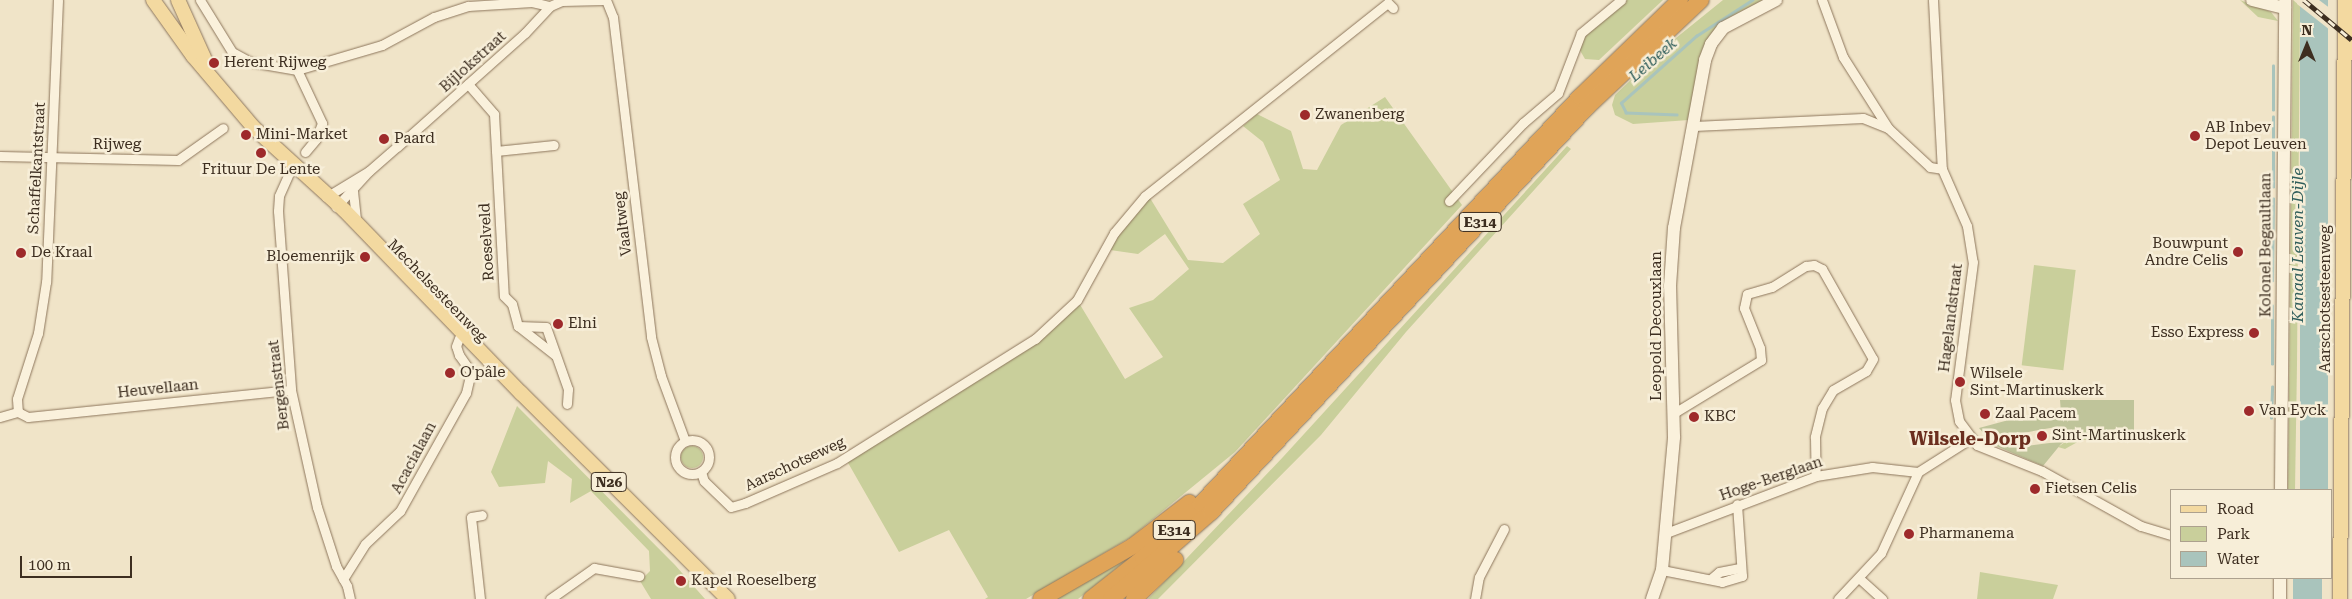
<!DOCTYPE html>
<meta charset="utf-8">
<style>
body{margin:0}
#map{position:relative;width:2352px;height:599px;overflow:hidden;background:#f0e4c8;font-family:"Roboto Serif",serif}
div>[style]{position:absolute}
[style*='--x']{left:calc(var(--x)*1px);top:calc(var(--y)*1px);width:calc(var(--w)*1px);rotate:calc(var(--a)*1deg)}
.green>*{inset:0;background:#c9cf9b;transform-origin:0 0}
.round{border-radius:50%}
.cemetery>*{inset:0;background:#bfc49a}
.water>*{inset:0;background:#a9c4bc;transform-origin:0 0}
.pier>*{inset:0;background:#f0e4c8}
.stream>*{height:2.5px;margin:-1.25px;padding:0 1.25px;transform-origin:1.25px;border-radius:1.25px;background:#a9c4bc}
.roads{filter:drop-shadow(0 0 1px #8d765c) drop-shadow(0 0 1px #8d765c)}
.street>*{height:9px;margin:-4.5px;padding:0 4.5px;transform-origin:4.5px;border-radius:4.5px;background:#faf1dc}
.street>.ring{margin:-4.5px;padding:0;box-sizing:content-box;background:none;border:9px solid #faf1dc;border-radius:50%}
.secondary>*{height:12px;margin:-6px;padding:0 6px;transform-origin:6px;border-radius:6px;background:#faf1dc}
.primary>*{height:14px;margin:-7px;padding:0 7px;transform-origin:7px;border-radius:7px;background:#f3d9a0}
.highway>*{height:16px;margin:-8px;padding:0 8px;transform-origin:8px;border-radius:8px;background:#e0a458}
.rail>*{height:4.5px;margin-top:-2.25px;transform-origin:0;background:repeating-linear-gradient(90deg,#f7eed8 0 8px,#3d2e20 0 16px);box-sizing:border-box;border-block:1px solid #3d2e20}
.dots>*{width:14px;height:14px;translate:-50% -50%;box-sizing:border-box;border:2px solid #f7eed8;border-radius:50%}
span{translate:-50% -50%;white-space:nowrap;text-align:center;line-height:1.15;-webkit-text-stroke:5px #f7eed8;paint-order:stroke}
.shield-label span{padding:1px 4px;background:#f7eed8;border:1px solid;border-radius:4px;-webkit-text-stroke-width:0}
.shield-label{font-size:14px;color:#3d2e20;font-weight:700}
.street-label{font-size:15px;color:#3d2e20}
.poi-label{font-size:15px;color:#3d2e20}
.left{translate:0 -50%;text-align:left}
.right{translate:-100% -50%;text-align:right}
.water-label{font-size:16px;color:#2f5d5a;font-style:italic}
.quarter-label{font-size:18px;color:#6b2e1e;font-weight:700}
.legend{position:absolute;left:2170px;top:489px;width:162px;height:90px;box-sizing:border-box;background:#f7eed8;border:1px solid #ada18e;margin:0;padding:6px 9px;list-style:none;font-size:15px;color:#3d2e20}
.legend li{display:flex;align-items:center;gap:10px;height:25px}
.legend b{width:25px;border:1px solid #ada18e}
.north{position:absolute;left:2282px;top:20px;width:50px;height:50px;-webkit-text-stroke:4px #f7eed8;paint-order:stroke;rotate:0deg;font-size:14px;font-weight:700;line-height:20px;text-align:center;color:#3d2e20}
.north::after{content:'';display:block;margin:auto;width:18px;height:22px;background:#3d2e20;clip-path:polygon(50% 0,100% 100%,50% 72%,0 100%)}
.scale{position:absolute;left:20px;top:556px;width:112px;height:22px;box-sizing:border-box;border:2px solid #3d2e20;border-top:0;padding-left:6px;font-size:15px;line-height:18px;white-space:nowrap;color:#3d2e20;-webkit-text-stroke:4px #f7eed8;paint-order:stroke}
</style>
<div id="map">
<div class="green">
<div style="clip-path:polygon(1627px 0,1663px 0,1599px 60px,1585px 59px,1578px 47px,1583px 37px)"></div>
<div style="clip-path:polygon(1723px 0,1763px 0,1721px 22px,1709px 36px,1700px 57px,1689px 120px,1633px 124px,1615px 115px,1612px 105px,1615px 95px,1671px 42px)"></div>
<div style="clip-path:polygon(2240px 0,2271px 12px,2278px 21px,2258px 17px)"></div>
<div style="clip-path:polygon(2293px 0,2300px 6px,2297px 365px,2295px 490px,2288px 490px)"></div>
<div style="clip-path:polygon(1385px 97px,1462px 205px,1235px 452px,1131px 537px,1026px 599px,985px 599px,988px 597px,949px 530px,899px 552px,847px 461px,1036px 342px,1079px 303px,1125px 379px,1163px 357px,1129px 308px,1153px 300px,1189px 269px,1165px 234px,1138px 254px,1110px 250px,1125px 224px,1150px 198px,1188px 260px,1223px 263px,1260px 234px,1243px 204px,1280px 180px,1263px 142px,1243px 126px,1257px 114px,1291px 131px,1303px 169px,1317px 170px,1341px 125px)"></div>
<div style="clip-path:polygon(1567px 146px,1571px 149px,1406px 332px,1321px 435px,1158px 599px,1148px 599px,1283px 457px)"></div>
<div style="left:395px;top:248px;width:47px;height:4px;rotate:45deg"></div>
<div style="left:2034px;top:265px;width:42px;height:101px;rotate:7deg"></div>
<div style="clip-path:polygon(517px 406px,675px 565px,705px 599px,651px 599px,640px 581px,650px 571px,649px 551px,591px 491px,570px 503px,572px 479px,548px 461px,545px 483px,499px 487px,491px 472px)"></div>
<div style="clip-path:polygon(2134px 432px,2134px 439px,2081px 440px,2065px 449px,2058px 447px,2078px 433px)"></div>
<div class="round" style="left:681px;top:446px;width:22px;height:22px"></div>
<div style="clip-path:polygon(1134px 554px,1078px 599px,1052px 599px)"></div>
<div style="clip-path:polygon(1980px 572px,2058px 585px,2053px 599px,1977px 599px)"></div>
</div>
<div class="cemetery">
<div style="clip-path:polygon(evenodd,2060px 400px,2134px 400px,2134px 432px,2078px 433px,2061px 444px,2043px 466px,1994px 445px,1979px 428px,2031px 414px,2061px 413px,2060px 400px,2056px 427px,2061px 429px,2062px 434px,2057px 438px,2057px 442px,2026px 446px,2023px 433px,2056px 427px)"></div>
</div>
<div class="water">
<div style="left:2300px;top:0;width:28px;height:490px"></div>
<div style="left:2293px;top:578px;width:29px;height:21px"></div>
</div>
<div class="pier">
<div style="clip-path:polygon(2297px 0,2319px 0,2331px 9px,2330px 30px,2297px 4px)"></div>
</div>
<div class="stream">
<div style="--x:2273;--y:110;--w:44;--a:-90"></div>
<div style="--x:1677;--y:115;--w:51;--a:-177.8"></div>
<div style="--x:1626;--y:113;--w:11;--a:-117"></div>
<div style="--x:1621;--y:103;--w:101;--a:-41.8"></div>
<div style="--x:1696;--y:36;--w:67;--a:-32.7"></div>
<div style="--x:2273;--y:187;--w:70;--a:-90"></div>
<div style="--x:2272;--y:281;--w:82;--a:-89.3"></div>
<div style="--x:2272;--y:364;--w:58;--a:-90"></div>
<div style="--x:2271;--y:418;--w:31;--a:-88"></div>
</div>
<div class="roads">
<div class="street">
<div style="--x:58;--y:0;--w:282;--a:92.4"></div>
<div style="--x:46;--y:282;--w:52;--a:98.9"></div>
<div style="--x:38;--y:333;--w:69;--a:107.7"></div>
<div style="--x:17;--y:399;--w:13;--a:86"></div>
<div style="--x:18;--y:412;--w:11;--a:27"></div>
<div style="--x:28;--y:417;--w:264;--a:-5.9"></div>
<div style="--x:200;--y:0;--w:61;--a:58.4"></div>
<div style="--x:232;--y:52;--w:21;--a:28"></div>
<div style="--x:251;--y:62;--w:47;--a:9.9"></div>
<div style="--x:297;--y:70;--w:89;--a:-16.4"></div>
<div style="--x:382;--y:45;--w:59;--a:-28.3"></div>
<div style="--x:434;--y:17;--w:36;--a:-18"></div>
<div style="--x:468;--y:6;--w:64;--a:-3.6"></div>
<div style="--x:532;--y:2;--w:18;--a:13"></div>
<div style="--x:606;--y:0;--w:18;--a:68"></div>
<div style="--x:613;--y:17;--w:322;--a:83.2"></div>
<div style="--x:651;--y:337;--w:40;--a:75.6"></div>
<div style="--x:661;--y:376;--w:69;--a:69.7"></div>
<div style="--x:1822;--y:0;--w:61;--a:69.8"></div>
<div style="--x:1843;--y:57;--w:84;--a:57.6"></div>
<div style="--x:1933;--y:0;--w:169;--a:87"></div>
<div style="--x:1942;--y:169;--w:62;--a:66.3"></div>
<div style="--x:1967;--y:226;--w:36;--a:81"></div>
<div style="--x:1973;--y:262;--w:139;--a:97.4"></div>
<div style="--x:1955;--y:400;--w:21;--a:79"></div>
<div style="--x:1959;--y:421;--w:30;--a:53"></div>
<div style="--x:1977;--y:445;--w:70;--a:21.8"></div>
<div style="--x:2042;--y:471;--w:113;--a:29.1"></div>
<div style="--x:2141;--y:526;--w:31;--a:17"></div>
<div style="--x:297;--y:70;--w:59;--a:64.7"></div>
<div style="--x:322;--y:123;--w:17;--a:111"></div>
<div style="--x:316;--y:139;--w:17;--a:130"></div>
<div style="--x:468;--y:84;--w:40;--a:49"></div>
<div style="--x:494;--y:114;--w:182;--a:86.9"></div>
<div style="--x:504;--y:296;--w:11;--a:45"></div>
<div style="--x:512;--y:304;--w:23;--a:75"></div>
<div style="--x:518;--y:326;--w:28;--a:2"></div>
<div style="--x:546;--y:327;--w:66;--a:70.5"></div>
<div style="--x:568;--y:389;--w:15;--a:94"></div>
<div style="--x:1694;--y:126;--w:169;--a:-2.7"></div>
<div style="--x:1863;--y:118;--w:27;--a:22"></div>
<div style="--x:1888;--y:128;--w:57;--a:42.9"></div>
<div style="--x:1930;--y:167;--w:12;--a:9"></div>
<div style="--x:496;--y:151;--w:58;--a:-5.9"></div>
<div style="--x:0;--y:156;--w:178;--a:1.3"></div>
<div style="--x:178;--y:160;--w:55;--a:-35.4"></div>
<div style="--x:290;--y:160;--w:11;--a:90"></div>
<div style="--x:290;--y:171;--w:27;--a:114"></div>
<div style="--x:279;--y:196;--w:15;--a:94"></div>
<div style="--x:278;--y:211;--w:179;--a:85.8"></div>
<div style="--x:291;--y:390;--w:120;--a:77.5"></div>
<div style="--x:317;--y:507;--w:62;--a:72.1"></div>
<div style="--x:336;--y:566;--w:23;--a:61"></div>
<div style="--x:347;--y:586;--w:13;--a:77"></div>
<div style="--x:353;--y:191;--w:29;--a:84"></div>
<div style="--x:326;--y:197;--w:50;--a:-31.2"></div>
<div style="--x:369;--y:171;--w:37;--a:-41"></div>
<div style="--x:397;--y:147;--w:171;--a:-41.7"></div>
<div style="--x:525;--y:33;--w:37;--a:-47"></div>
<div style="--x:550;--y:6;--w:13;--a:-23"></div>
<div style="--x:562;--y:1;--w:42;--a:-1.4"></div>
<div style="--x:1449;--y:201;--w:108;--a:-46.5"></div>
<div style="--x:1523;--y:123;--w:46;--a:-40.6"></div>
<div style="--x:1558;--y:93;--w:64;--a:-69"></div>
<div style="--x:1581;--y:33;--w:52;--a:-39.5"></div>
<div style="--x:336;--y:207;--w:46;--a:-47.6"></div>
<div style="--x:518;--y:326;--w:47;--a:38.1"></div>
<div style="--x:1674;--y:413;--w:102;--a:-31.3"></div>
<div style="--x:1761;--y:360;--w:12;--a:-95"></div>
<div style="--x:1760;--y:348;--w:43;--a:-111.8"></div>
<div style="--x:1744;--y:308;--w:14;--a:-78"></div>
<div style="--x:1747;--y:294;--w:26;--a:-16"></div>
<div style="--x:1772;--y:287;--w:40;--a:-32"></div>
<div style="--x:1806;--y:266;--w:8;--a:-7"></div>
<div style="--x:1814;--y:265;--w:9;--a:27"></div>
<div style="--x:1822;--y:269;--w:103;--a:60.5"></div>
<div style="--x:1873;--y:359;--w:14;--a:120"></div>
<div style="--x:1866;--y:371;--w:38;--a:150"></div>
<div style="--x:1833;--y:390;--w:21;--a:121"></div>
<div style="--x:1822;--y:408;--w:30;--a:104"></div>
<div style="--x:1815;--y:437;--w:39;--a:89"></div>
<div style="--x:0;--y:417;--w:19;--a:-16"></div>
<div class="ring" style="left:675px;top:440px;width:25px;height:25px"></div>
<div style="--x:701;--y:472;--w:9;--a:72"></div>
<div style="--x:704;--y:481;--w:37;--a:44"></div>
<div style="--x:731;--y:507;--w:15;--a:-16"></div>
<div style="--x:745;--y:503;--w:100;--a:-23.5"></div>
<div style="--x:837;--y:463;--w:234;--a:-32.1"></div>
<div style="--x:1035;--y:339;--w:57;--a:-42.9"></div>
<div style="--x:1077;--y:300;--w:77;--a:-61.1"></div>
<div style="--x:1114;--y:233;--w:48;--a:-50"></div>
<div style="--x:1145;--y:196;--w:310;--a:-38.5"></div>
<div style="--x:1388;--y:3;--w:7;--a:45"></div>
<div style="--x:1666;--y:533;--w:160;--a:-20.8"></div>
<div style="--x:1816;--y:476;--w:57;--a:-9.1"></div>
<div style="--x:1872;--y:467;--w:46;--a:6.2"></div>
<div style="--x:1662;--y:570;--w:61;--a:11.3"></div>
<div style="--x:1722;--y:582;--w:21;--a:-17"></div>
<div style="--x:1742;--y:576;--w:72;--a:-94"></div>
<div style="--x:1712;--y:578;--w:9;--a:-41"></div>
<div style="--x:1719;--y:572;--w:21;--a:-11"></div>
<div style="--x:343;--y:579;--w:41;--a:-57.8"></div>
<div style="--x:365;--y:544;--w:48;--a:-43.3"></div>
<div style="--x:400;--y:511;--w:135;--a:-60.8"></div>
<div style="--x:466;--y:393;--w:22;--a:-77"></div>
<div style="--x:471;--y:372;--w:21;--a:-125"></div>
<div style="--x:459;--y:355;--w:9;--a:-108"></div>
<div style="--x:456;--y:346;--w:9;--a:-69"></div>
<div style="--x:1860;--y:579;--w:30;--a:42"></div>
<div style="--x:480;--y:599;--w:82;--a:-96.3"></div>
<div style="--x:471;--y:517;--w:11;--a:-10"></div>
<div style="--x:550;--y:599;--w:54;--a:-35.2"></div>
<div style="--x:594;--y:568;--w:46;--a:10.1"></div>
<div style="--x:1475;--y:599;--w:22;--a:-80"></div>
<div style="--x:1479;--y:577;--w:54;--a:-62.5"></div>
<div style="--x:1838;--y:599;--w:63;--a:-46.9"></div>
<div style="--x:1881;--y:553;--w:89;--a:-65.4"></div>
<div style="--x:1918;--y:472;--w:62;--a:-32.4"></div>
</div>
<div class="secondary">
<div style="--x:2252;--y:0;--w:34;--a:14"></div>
<div style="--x:2281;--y:490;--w:490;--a:-89.5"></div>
<div style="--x:1652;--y:599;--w:31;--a:-71"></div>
<div style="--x:1662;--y:570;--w:134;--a:-84.8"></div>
<div style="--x:1674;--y:437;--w:151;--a:-91.5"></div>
<div style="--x:1670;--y:286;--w:58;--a:-86.1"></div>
<div style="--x:1674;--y:228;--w:171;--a:-79.5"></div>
<div style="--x:1705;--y:60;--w:17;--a:-69"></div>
<div style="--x:1711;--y:44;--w:20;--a:-53"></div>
<div style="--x:1723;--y:28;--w:60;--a:-27.8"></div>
<div style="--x:2280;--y:599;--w:21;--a:-90"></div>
</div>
<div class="primary">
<div style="--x:153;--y:0;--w:69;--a:54.5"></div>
<div style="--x:193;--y:56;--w:94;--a:49.7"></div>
<div style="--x:254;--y:128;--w:122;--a:42.3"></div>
<div style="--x:344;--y:210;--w:255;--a:46"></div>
<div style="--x:521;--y:393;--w:292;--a:44.9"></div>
<div style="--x:178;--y:0;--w:68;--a:65.7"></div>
<div style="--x:2340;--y:599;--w:599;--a:-89.52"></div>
</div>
<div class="highway">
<div style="--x:1041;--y:599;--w:106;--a:-29.9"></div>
<div style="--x:1133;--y:546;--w:71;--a:-37.5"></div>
<div style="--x:1091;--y:599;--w:66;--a:-38.3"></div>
<div style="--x:1143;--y:558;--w:79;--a:-43"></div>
<div style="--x:1201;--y:504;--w:556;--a:-47.04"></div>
<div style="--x:1580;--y:97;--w:139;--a:-44.1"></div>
<div style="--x:1111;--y:599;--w:133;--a:-41"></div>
<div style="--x:1211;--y:512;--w:553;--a:-47.13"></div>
<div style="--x:1587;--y:107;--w:156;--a:-43.2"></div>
<div style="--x:1134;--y:599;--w:57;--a:-43.6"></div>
</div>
</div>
<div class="rail">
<div style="--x:2304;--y:0;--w:62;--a:39.8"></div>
</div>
<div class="dots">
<div style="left:214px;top:63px;background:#9e2a2b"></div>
<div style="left:1305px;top:115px;background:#9e2a2b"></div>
<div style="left:246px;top:135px;background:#9e2a2b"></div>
<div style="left:2195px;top:136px;background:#9e2a2b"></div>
<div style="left:384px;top:139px;background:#9e2a2b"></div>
<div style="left:261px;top:153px;background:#9e2a2b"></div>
<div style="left:2238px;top:252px;background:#9e2a2b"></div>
<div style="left:21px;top:253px;background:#9e2a2b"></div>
<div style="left:365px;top:257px;background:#9e2a2b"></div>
<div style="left:558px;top:324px;background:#9e2a2b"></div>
<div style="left:2254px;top:333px;background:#9e2a2b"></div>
<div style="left:450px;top:373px;background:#9e2a2b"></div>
<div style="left:1960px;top:382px;background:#9e2a2b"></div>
<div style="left:2249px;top:411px;background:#9e2a2b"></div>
<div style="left:1985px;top:414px;background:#9e2a2b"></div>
<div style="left:1694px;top:417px;background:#9e2a2b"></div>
<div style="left:2042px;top:436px;background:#9e2a2b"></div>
<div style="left:2035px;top:489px;background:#9e2a2b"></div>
<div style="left:1909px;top:534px;background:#9e2a2b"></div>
<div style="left:681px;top:581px;background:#9e2a2b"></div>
</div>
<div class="shield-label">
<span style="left:1480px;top:222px">E314</span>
<span style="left:609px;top:482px">N26</span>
<span style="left:1174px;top:530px">E314</span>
</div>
<div class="street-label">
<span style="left:473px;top:62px;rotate:-42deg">Bijlokstraat</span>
<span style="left:117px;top:145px">Rijweg</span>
<span style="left:37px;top:168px;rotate:-87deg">Schaffelkantstraat</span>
<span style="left:623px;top:224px;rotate:-97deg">Vaaltweg</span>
<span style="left:487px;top:242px;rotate:-93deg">Roeselveld</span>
<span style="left:2266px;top:245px;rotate:-90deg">Kolonel Begaultlaan</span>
<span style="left:437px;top:291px;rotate:46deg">Mechelsesteenweg</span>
<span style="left:2326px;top:299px;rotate:-90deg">Aarschotsesteenweg</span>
<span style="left:1951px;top:318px;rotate:-83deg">Hagelandstraat</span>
<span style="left:1657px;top:326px;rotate:-90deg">Leopold Decouxlaan</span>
<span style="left:279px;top:385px;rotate:-97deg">Bergenstraat</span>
<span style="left:158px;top:389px;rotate:-6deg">Heuvellaan</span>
<span style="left:414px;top:458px;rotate:-62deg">Acacialaan</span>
<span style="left:795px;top:464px;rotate:-25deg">Aarschotseweg</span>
<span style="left:1771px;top:479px;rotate:-19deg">Hoge-Berglaan</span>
</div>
<div class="poi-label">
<span class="left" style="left:224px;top:63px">Herent Rijweg</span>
<span class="left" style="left:1315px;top:115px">Zwanenberg</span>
<span class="left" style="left:2205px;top:136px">AB Inbev<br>Depot Leuven</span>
<span class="left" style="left:256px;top:135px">Mini-Market</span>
<span class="left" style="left:394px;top:139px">Paard</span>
<span style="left:261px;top:170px">Frituur De Lente</span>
<span class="right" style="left:2228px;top:252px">Bouwpunt<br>Andre Celis</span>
<span class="left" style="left:31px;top:253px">De Kraal</span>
<span class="right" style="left:355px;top:257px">Bloemenrijk</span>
<span class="left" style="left:568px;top:324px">Elni</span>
<span class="right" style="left:2244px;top:333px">Esso Express</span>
<span class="left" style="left:460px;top:373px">O'pâle</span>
<span class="left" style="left:1970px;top:382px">Wilsele<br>Sint-Martinuskerk</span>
<span class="left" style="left:2259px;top:411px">Van Eyck</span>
<span class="left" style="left:1995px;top:414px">Zaal Pacem</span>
<span class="left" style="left:1704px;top:417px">KBC</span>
<span class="left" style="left:2052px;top:436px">Sint-Martinuskerk</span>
<span class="left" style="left:2045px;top:489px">Fietsen Celis</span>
<span class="left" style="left:1919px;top:534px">Pharmanema</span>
<span class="left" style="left:691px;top:581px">Kapel Roeselberg</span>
</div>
<div class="water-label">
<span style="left:1653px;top:60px;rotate:-41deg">Leibeek</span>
<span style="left:2298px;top:245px;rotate:-90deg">Kanaal Leuven-Dijle</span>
</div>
<div class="quarter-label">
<span style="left:1970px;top:439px">Wilsele-Dorp</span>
</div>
<ul class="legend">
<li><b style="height:6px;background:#f3d9a0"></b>Road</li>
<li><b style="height:14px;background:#c9cf9b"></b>Park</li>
<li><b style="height:14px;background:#a9c4bc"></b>Water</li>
</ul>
<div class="north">N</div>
<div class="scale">100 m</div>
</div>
